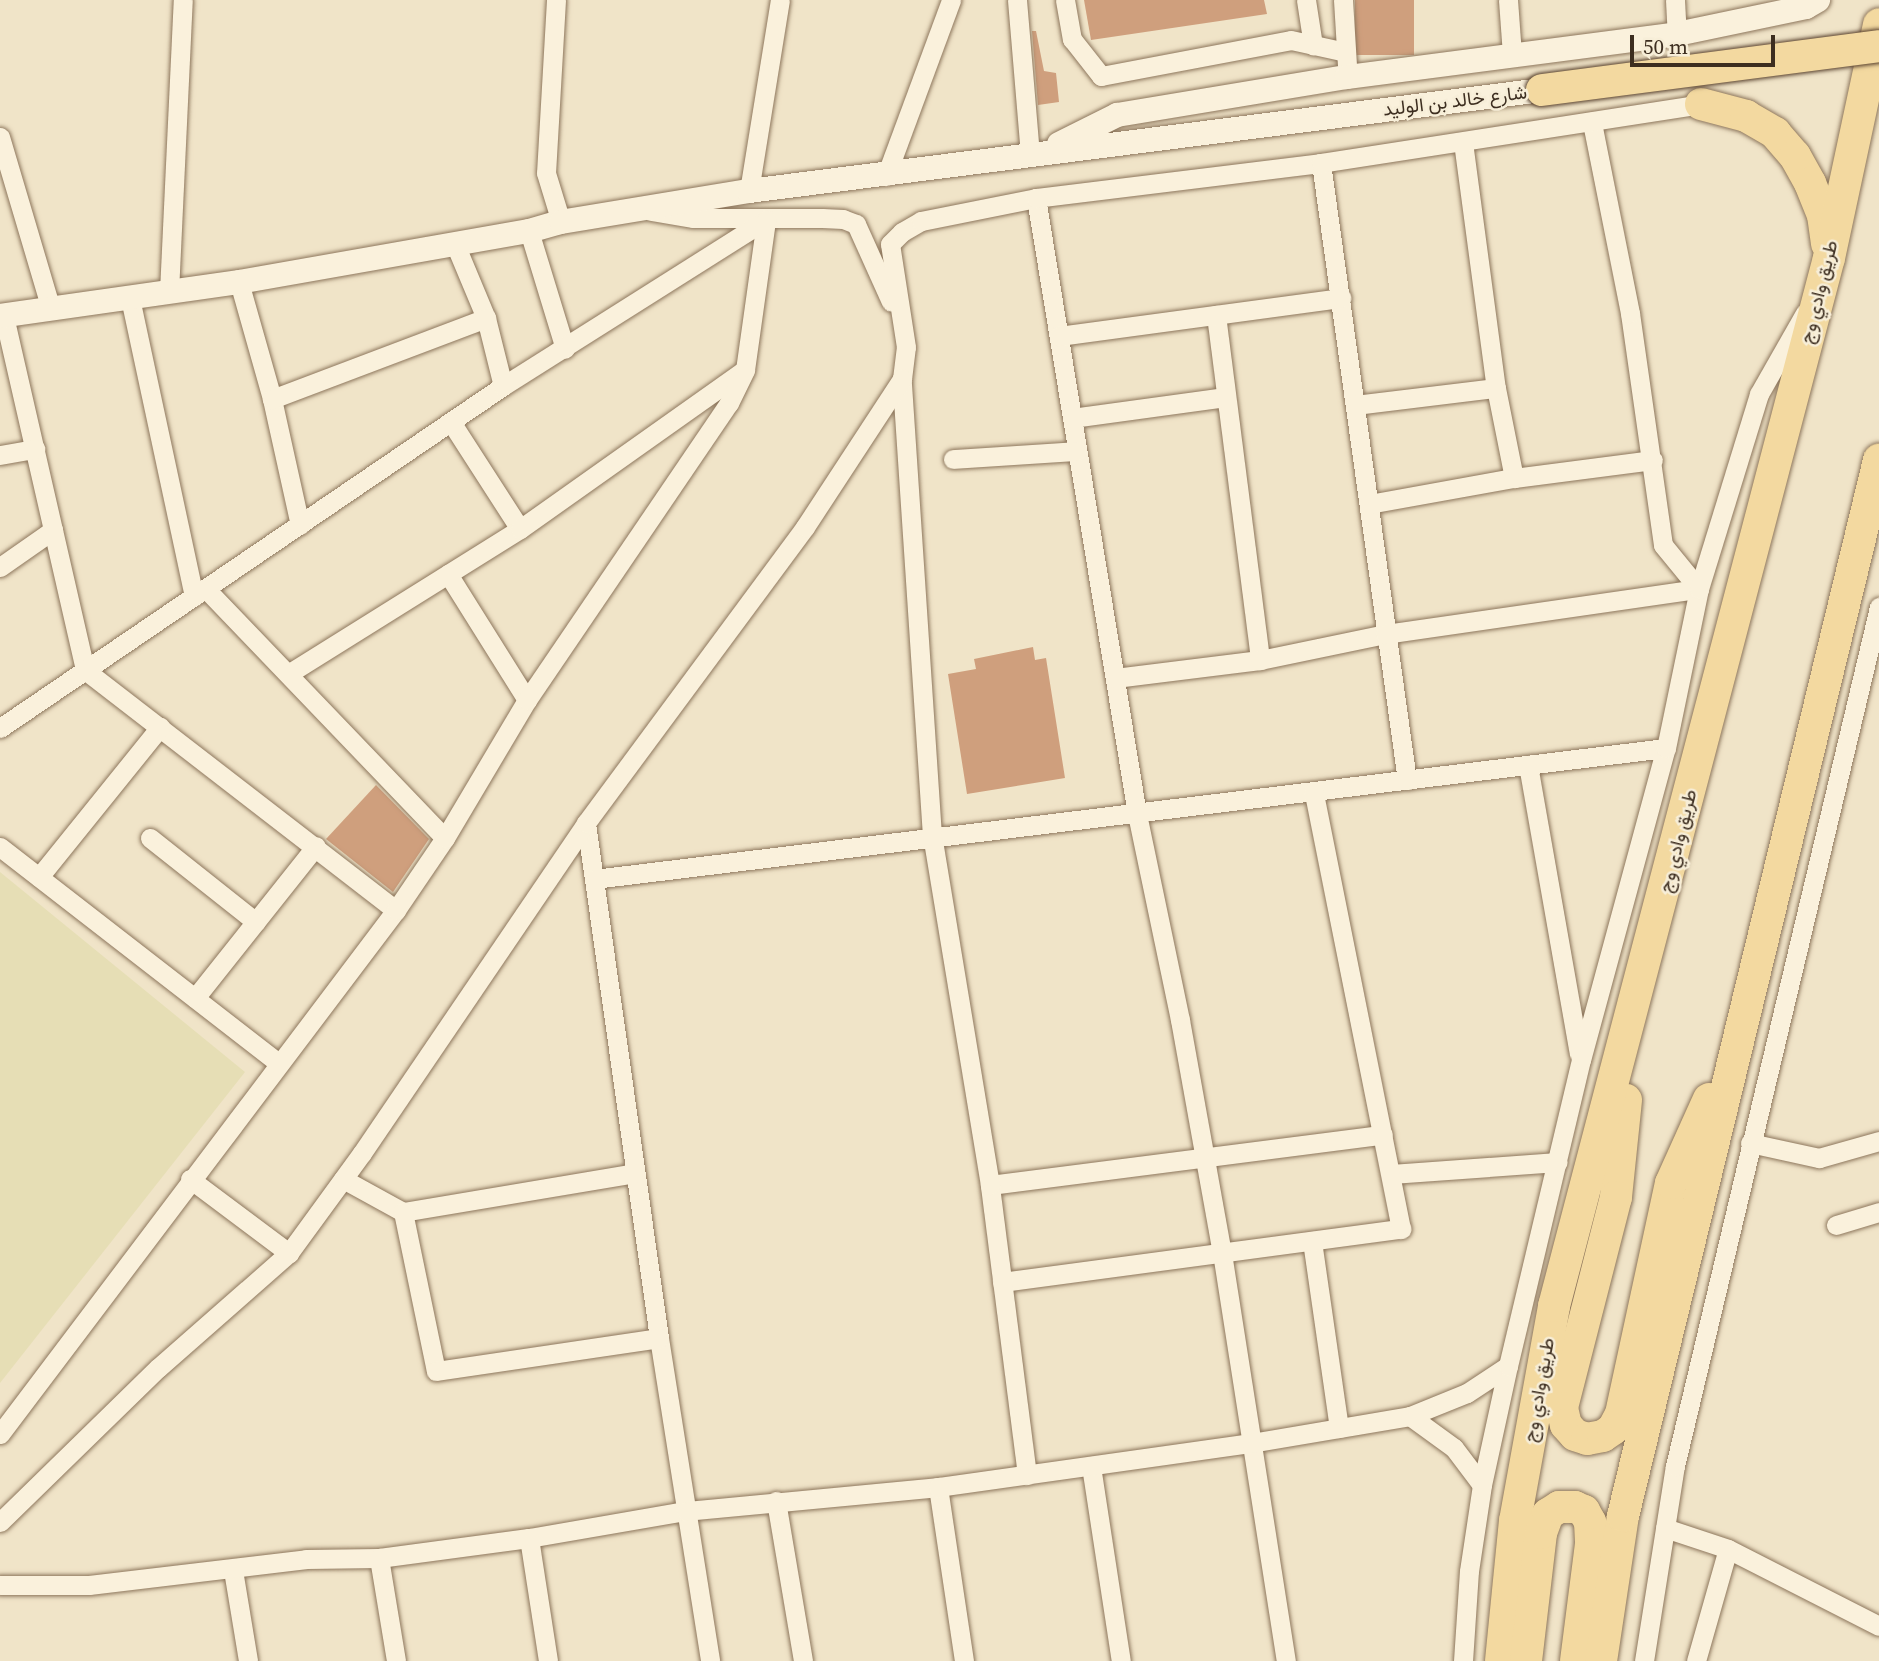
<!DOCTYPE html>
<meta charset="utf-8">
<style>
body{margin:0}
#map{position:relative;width:1879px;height:1661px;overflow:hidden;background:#f0e4c8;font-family:"Source Serif 4",Vazirmatn,serif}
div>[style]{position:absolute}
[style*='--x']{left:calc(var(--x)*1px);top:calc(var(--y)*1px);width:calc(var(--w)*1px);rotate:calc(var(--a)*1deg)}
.farmland>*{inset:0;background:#e6deb5}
.building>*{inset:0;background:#cf9f7d;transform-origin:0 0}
.roads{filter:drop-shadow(0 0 2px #8d765c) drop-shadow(0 0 2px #8d765c)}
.minor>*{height:19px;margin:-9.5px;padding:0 9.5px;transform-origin:9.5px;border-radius:9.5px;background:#faf1dc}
.tertiary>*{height:24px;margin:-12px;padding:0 12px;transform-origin:12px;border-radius:12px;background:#faf1dc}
.primary>*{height:32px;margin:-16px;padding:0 16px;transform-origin:16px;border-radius:16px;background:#f3d9a0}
.bridges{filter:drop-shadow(0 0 2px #5b4430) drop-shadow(0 0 2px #5b4430)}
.primary-bridge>*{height:32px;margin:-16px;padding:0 16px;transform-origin:16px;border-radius:16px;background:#f3d9a0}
span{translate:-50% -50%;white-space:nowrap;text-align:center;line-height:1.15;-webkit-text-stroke:5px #f7eed8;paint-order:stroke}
.street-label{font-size:19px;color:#3d2e20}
.scale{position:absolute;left:1630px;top:35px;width:145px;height:32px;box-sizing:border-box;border:4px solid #3d2e20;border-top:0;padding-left:9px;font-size:21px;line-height:24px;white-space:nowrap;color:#3d2e20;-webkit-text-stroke:5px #f7eed8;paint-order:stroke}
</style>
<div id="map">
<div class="farmland">
<div style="clip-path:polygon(0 872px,245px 1072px,0 1383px)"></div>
</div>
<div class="building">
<div style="clip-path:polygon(1084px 0,1264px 0,1267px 14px,1091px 40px)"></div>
<div style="left:1355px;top:0;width:59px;height:55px"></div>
<div style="clip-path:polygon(1032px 31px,1036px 31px,1044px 71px,1056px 73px,1059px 102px,1038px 105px)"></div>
<div style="clip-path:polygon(1033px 647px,1035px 660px,1046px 658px,1065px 778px,967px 794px,948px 674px,976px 669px,974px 659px)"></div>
<div style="clip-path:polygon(376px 785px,429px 839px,393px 892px,326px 839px)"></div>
</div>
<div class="roads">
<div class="minor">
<div style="--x:556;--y:0;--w:173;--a:93.3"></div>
<div style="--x:546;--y:173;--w:51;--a:73"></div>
<div style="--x:1017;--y:0;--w:155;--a:85.2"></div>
<div style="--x:1065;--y:0;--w:40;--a:80"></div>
<div style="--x:1072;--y:39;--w:47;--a:51.9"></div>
<div style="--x:1101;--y:76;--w:193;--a:-10.7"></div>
<div style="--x:1291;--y:40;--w:56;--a:12.3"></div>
<div style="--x:1306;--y:0;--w:46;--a:81.2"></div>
<div style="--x:1343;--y:0;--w:65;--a:86.5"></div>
<div style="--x:1508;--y:0;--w:55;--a:85.8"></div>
<div style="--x:1675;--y:0;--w:34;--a:87"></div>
<div style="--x:0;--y:137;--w:179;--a:73.5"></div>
<div style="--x:1463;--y:142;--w:248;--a:82.4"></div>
<div style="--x:1496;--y:388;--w:92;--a:78.7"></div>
<div style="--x:1321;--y:163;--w:623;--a:82.07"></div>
<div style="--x:886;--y:176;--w:188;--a:-69.7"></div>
<div style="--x:749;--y:191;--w:193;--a:-80.8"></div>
<div style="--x:1036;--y:198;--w:624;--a:80.69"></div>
<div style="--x:1137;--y:814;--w:210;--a:78.2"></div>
<div style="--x:1180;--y:1020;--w:237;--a:79.8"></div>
<div style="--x:1222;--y:1253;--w:413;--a:81.1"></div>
<div style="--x:651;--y:211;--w:43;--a:9.5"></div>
<div style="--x:693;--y:218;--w:129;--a:0"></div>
<div style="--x:822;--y:218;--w:21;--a:3"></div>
<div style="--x:843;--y:219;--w:14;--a:21"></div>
<div style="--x:856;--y:224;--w:85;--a:65.8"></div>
<div style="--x:529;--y:231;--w:123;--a:73"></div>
<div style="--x:455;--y:244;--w:80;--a:67.3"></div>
<div style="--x:486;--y:318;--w:70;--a:76"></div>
<div style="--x:239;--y:282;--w:122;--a:74.2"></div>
<div style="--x:272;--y:399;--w:129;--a:77.5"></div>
<div style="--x:169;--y:292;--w:292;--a:-87.3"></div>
<div style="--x:130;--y:298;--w:305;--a:77.9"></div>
<div style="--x:1216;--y:315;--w:348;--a:82.7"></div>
<div style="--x:4;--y:316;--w:363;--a:77.1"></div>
<div style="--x:85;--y:670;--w:393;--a:37.7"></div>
<div style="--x:1059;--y:336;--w:285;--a:-7.7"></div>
<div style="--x:272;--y:399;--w:229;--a:-20.7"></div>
<div style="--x:1355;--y:405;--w:142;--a:-6.9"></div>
<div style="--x:1072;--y:418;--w:155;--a:-7.8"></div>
<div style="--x:451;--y:422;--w:127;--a:57.2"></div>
<div style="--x:0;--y:455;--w:36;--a:-10"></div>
<div style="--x:953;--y:459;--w:124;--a:-3.7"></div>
<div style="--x:1369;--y:504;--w:147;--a:-10.2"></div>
<div style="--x:1514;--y:478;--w:140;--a:-7.4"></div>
<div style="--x:0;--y:567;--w:65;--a:-34.9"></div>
<div style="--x:448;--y:574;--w:149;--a:57.9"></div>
<div style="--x:206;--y:589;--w:345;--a:46.2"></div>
<div style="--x:288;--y:674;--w:274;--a:-32"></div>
<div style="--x:520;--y:529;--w:272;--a:-35.3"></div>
<div style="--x:1115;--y:678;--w:146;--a:-7.1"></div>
<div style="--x:1260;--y:660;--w:128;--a:-11.7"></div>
<div style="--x:1385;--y:634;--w:317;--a:-8.2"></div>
<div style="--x:1699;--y:589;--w:57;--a:-129.3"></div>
<div style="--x:1663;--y:545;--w:234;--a:-98.1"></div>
<div style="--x:1630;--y:313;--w:195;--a:-101.3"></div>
<div style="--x:0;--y:728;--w:608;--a:-34.21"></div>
<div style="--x:503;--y:386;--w:311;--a:-32.3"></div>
<div style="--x:1528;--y:765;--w:293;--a:80"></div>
<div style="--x:586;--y:823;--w:520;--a:81.93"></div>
<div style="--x:659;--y:1338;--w:327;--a:81"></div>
<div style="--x:150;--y:838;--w:135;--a:38.4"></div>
<div style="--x:0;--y:847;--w:352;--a:37.8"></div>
<div style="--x:39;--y:877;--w:193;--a:-51.1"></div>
<div style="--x:594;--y:879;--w:1080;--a:-6.97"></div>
<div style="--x:195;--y:998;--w:194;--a:-51.5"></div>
<div style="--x:1750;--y:1143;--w:71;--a:12.3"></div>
<div style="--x:1819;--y:1158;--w:62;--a:-15.8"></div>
<div style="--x:1391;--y:1174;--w:167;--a:-4.1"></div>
<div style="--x:190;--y:1179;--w:124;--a:36.8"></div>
<div style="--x:343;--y:1179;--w:68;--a:28.8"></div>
<div style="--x:403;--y:1212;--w:235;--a:-9.5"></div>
<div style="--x:990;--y:1185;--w:396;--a:-7.3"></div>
<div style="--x:403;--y:1212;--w:162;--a:78.3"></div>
<div style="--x:436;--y:1371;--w:225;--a:-8.4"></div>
<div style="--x:1836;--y:1225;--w:45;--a:-16.8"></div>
<div style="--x:1312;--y:1241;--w:189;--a:81.8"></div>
<div style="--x:1002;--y:1282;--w:403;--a:-7.6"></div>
<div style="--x:1401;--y:1229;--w:446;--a:-101.3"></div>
<div style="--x:1410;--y:1416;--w:54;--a:36"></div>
<div style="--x:1454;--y:1448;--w:46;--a:52.9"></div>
<div style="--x:0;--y:1434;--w:657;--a:-52.92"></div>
<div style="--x:396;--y:910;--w:87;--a:-55.8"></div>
<div style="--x:445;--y:838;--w:161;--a:-59.3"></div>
<div style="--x:527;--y:700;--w:359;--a:-55.8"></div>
<div style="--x:729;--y:403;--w:37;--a:-64"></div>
<div style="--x:745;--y:370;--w:151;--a:-82"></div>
<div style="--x:1091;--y:1466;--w:197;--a:81.3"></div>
<div style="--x:1027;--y:1475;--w:292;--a:-97.3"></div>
<div style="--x:990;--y:1185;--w:354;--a:-99.4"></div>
<div style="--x:932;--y:836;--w:458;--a:-93.8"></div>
<div style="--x:902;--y:379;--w:32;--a:-83"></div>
<div style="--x:906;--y:347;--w:104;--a:-98.8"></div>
<div style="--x:890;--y:244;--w:17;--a:-45"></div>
<div style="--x:902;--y:232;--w:22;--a:-30"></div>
<div style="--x:921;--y:221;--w:117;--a:-11.3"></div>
<div style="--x:1036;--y:198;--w:287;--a:-7"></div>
<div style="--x:1321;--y:163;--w:385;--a:-8.8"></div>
<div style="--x:938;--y:1487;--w:176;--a:81.5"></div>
<div style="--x:776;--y:1501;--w:162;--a:80.4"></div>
<div style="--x:0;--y:1522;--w:221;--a:-44.3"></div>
<div style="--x:158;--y:1368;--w:174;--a:-41.3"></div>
<div style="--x:289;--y:1253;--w:124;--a:-53.9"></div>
<div style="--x:362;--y:1153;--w:399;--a:-55.8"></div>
<div style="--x:586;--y:823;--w:368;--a:-53.5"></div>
<div style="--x:805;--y:527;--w:177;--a:-56.8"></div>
<div style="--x:1665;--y:1528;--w:66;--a:18.4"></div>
<div style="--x:1728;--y:1549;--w:169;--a:27"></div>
<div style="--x:529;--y:1538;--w:124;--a:81.2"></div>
<div style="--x:379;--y:1558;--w:104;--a:80.6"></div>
<div style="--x:233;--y:1570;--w:92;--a:80.6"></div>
<div style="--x:0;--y:1585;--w:89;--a:0"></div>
<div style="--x:89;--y:1585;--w:219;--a:-6.8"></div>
<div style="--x:306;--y:1559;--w:73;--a:-0.8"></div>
<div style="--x:379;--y:1558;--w:151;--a:-7.6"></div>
<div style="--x:529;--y:1538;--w:159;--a:-9.8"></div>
<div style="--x:686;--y:1511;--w:253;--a:-5.4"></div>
<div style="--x:938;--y:1487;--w:316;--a:-8"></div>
<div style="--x:1251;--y:1443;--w:161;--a:-9.6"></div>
<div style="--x:1410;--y:1416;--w:61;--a:-22"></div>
<div style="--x:1467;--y:1393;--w:49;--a:-33.4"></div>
<div style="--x:1463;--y:1661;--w:90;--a:-86.2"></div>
<div style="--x:1469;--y:1571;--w:87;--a:-81.4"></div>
<div style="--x:1482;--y:1485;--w:122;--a:-77.7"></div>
<div style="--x:1508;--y:1366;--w:315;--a:-76.6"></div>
<div style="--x:1581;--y:1060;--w:323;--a:-74.8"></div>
<div style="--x:1666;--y:748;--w:162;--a:-78.3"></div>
<div style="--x:1699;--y:589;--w:204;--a:-72.9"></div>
<div style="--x:1759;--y:394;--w:93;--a:-60.4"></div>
<div style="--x:1644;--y:1661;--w:197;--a:-81"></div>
<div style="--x:1675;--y:1466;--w:883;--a:-76.64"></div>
<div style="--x:1696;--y:1661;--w:116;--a:-74.1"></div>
</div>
<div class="tertiary">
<div style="--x:1059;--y:144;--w:65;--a:-26.6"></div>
<div style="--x:1117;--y:115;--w:233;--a:-9.4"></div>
<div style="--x:1347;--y:77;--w:333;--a:-7.4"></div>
<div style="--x:1677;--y:34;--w:132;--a:-11.8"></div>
<div style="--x:1806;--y:7;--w:14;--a:-30"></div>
<div style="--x:0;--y:316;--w:241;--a:-8.1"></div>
<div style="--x:239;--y:282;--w:294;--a:-10"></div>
<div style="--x:529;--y:231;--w:33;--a:-16"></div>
<div style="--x:561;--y:222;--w:191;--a:-9.4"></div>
<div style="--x:749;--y:191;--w:799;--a:-7.26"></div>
</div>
<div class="primary">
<div style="--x:1701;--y:104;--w:47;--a:14.9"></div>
<div style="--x:1746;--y:116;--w:34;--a:30"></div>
<div style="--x:1775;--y:133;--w:30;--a:49"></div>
<div style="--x:1795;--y:156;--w:31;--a:61"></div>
<div style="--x:1810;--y:183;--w:35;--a:68"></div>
<div style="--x:1823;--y:215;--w:29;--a:82"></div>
<div style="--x:1626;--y:1100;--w:98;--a:95.9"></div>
<div style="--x:1616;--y:1197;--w:218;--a:104.4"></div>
<div style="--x:1562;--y:1408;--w:17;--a:77"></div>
<div style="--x:1566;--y:1425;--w:13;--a:48"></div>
<div style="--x:1575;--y:1435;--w:13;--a:18"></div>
<div style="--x:1587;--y:1439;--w:16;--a:-11"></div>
<div style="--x:1603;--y:1436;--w:12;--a:-35"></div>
<div style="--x:1613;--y:1429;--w:17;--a:-62"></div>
<div style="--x:1621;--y:1414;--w:236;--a:-77.8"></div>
<div style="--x:1671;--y:1183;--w:92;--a:-65.7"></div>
<div style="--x:1501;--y:1661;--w:141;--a:-84.3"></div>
<div style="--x:1515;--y:1521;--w:219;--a:-79.7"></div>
<div style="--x:1554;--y:1306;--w:1083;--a:-75.3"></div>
<div style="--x:1829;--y:258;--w:239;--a:-77.9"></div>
<div style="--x:1526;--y:1661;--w:129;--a:-83.3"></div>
<div style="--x:1541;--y:1533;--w:20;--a:-70"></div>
<div style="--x:1548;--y:1514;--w:13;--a:-32"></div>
<div style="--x:1559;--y:1507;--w:16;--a:0"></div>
<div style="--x:1575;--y:1507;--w:10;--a:24"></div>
<div style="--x:1584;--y:1511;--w:13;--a:61"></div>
<div style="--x:1590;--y:1522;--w:22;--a:87"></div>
<div style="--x:1591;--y:1544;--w:118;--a:97.3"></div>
<div style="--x:1601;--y:1661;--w:147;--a:-81.4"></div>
<div style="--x:1623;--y:1516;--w:1087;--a:-76.37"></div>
</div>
</div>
<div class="bridges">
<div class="primary-bridge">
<div style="--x:1542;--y:90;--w:340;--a:-7.4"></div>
</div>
</div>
<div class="street-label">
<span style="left:1455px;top:101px;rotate:-7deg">شارع خالد بن الوليد</span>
<span style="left:1819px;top:292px;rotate:-76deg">طريق وادي وج</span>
<span style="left:1678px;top:841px;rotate:-76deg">طريق وادي وج</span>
<span style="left:1539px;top:1390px;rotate:-80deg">طريق وادي وج</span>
</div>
<div class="scale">50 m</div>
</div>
